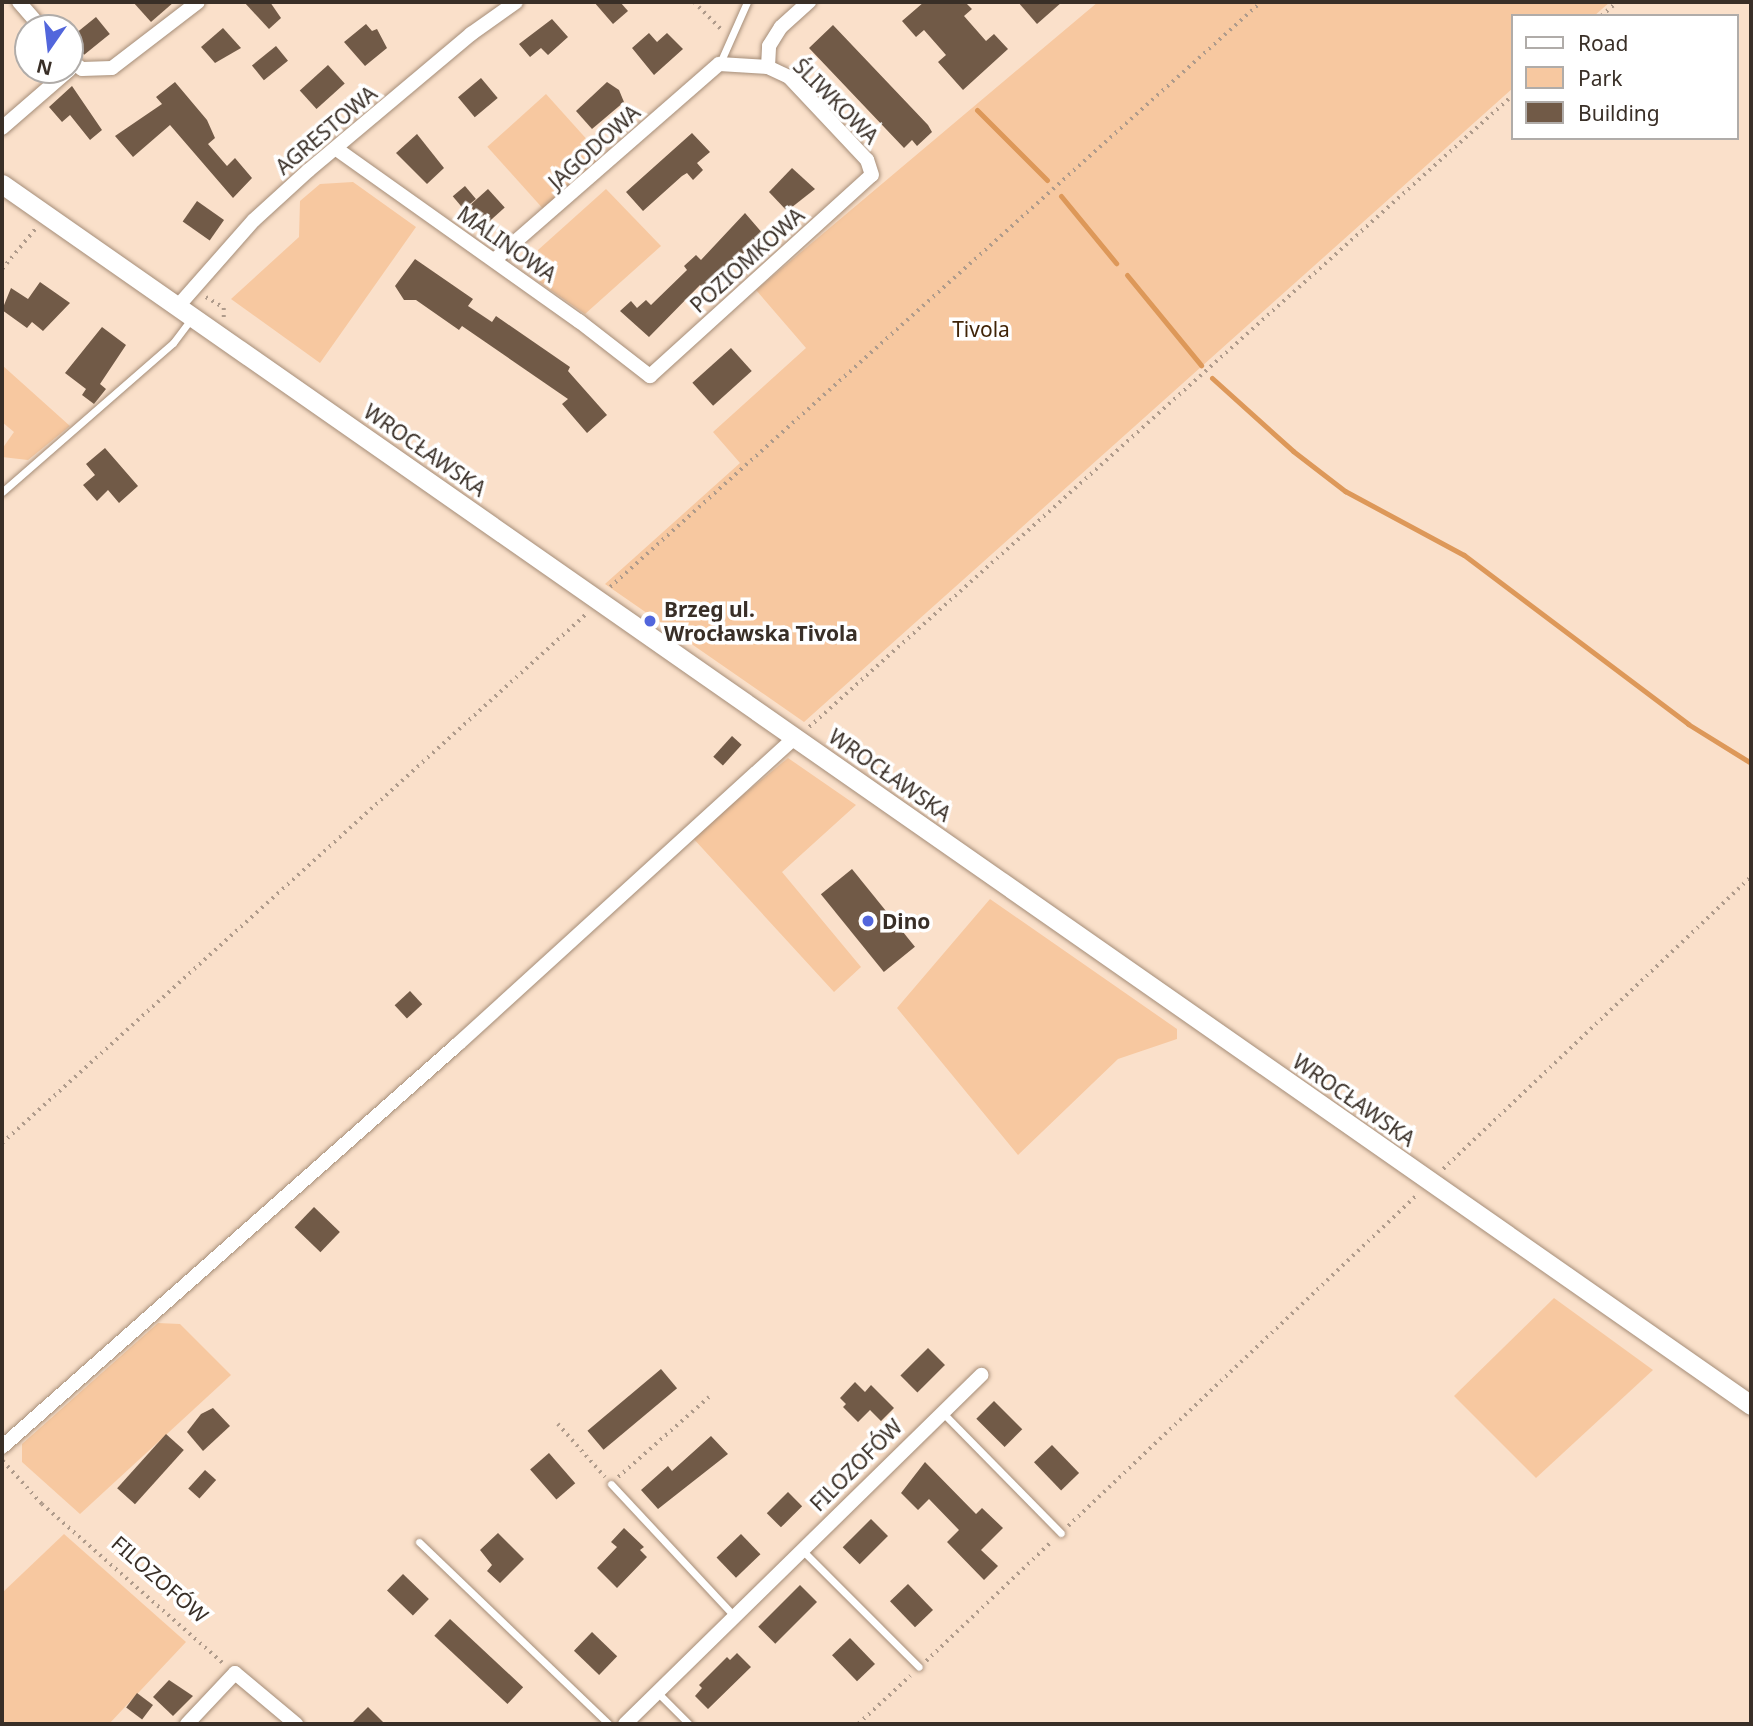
<!DOCTYPE html>
<meta charset="utf-8">
<style>
body{margin:0}
#map{position:relative;width:1753px;height:1726px;overflow:hidden;background:#fae0ca;font-family:"Noto Sans",sans-serif}
div>[style]{position:absolute}
[style*='--x']{left:calc(var(--x)*1px);top:calc(var(--y)*1px);width:calc(var(--w)*1px);rotate:calc(var(--a)*1deg)}
.green>*{inset:0;background:#f7c8a0;transform-origin:0 0}
.stream>*{height:5px;margin:-2.5px;padding:0 2.5px;transform-origin:2.5px;border-radius:2.5px;background:#dd9859}
.building>*{inset:0;background:#715a47;transform-origin:0 0}
.path>*{height:3.5px;margin-top:-1.75px;transform-origin:0;background:repeating-linear-gradient(90deg,#af9b8b 0 2px,transparent 0 7px)}
.roads{filter:drop-shadow(0 0 2px #a58d78) drop-shadow(0 0 2px #a58d78)}
.lane>*{height:7px;margin:-3.5px;padding:0 3.5px;transform-origin:3.5px;border-radius:3.5px;background:#fff}
.street>*{height:14px;margin:-7px;padding:0 7px;transform-origin:7px;border-radius:7px;background:#fff}
.secondary>*{height:19px;margin:-9.5px;padding:0 9.5px;transform-origin:9.5px;border-radius:9.5px;background:#fff}
.dots>*{width:19px;height:19px;translate:-50% -50%;box-sizing:border-box;border:4px solid #fff;border-radius:50%}
span{translate:-50% -50%;white-space:nowrap;text-align:center;line-height:1.15;-webkit-text-stroke:7px #fff;paint-order:stroke}
.street-label{font-size:21px;color:#392f27}
.park-label{font-size:21px;color:#402408}
.poi-label{font-size:21px;color:#392f27;font-weight:700}
.left{translate:0 -50%;text-align:left}
.frame{position:absolute;inset:0;border:4px solid #392f27;pointer-events:none}
.legend{position:absolute;left:1511px;top:14px;width:228px;height:126px;box-sizing:border-box;background:#fff;border:2px solid #b0aca9;margin:0;padding:9px 12px;list-style:none;font-size:21px;color:#392f27}
.legend li{display:flex;align-items:center;gap:14px;height:35px}
.legend b{width:35px;border:2px solid #b0aca9}
.north{position:absolute;left:14px;top:14px;width:70px;height:70px;box-sizing:border-box;background:#fff;border:2px solid #b0aca9;border-radius:50%;rotate:194deg;font-size:19px;font-weight:700;line-height:28px;text-align:center;color:#392f27}
.north::after{content:'';display:block;margin:auto;width:24px;height:32px;background:#5266dc;clip-path:polygon(50% 0,100% 100%,50% 72%,0 100%)}
</style>
<div id="map">
<div class="green">
<div style="clip-path:polygon(1098px 2px,1610px 2px,1594px 16px,1513px 16px,1513px 88px,804px 722px,605px 584px,740px 463px,713px 432px,806px 348px,756px 290px)"></div>
<div style="left:546px;top:94px;width:84px;height:79px;rotate:48deg"></div>
<div style="clip-path:polygon(353px 182px,416px 227px,320px 363px,231px 299px,299px 237px,300px 201px,320px 184px)"></div>
<div style="clip-path:polygon(606px 189px,661px 246px,585px 314px,539px 282px,538px 250px)"></div>
<div style="clip-path:polygon(2px 365px,70px 426px,28px 460px,2px 457px,2px 449px,14px 432px,2px 422px)"></div>
<div style="clip-path:polygon(788px 758px,856px 805px,782px 872px,861px 967px,834px 992px,692px 837px)"></div>
<div style="clip-path:polygon(990px 899px,1177px 1029px,1177px 1039px,1118px 1059px,1018px 1155px,897px 1008px)"></div>
<div style="clip-path:polygon(1554px 1298px,1653px 1370px,1536px 1478px,1454px 1396px)"></div>
<div style="clip-path:polygon(158px 1323px,180px 1324px,231px 1375px,80px 1514px,22px 1462px,22px 1444px)"></div>
<div style="clip-path:polygon(64px 1534px,186px 1642px,109px 1724px,2px 1724px,2px 1593px)"></div>
</div>
<div class="stream">
<div style="--x:977;--y:110;--w:99;--a:45"></div>
<div style="--x:1061;--y:196;--w:87;--a:50.6"></div>
<div style="--x:1127;--y:275;--w:117;--a:50.6"></div>
<div style="--x:1212;--y:378;--w:109;--a:42"></div>
<div style="--x:1293;--y:451;--w:66;--a:37.6"></div>
<div style="--x:1345;--y:491;--w:135;--a:28.3"></div>
<div style="--x:1464;--y:555;--w:281;--a:37"></div>
<div style="--x:1688;--y:724;--w:74;--a:31.8"></div>
</div>
<div class="building">
<div style="clip-path:polygon(133px 2px,174px 2px,151px 22px)"></div>
<div style="clip-path:polygon(244px 2px,270px 2px,281px 18px,269px 29px)"></div>
<div style="clip-path:polygon(594px 2px,620px 2px,628px 11px,613px 24px)"></div>
<div style="clip-path:polygon(924px 2px,965px 2px,972px 9px,964px 16px,986px 41px,994px 34px,1008px 49px,963px 90px,938px 62px,946px 55px,924px 30px,916px 37px,902px 21px)"></div>
<div style="clip-path:polygon(1018px 2px,1062px 2px,1037px 24px)"></div>
<div style="left:96px;top:17px;width:22px;height:33px;rotate:51deg"></div>
<div style="clip-path:polygon(552px 19px,568px 37px,548px 55px,541px 48px,530px 57px,519px 44px)"></div>
<div style="clip-path:polygon(366px 24px,372px 31px,377px 29px,387px 48px,365px 66px,344px 42px)"></div>
<div style="clip-path:polygon(833px 25px,928px 125px,932px 132px,917px 146px,912px 140px,904px 148px,809px 48px)"></div>
<div style="clip-path:polygon(223px 28px,241px 48px,215px 63px,201px 47px)"></div>
<div style="clip-path:polygon(649px 33px,657px 42px,667px 33px,683px 49px,654px 75px,632px 48px)"></div>
<div style="left:276px;top:46px;width:19px;height:31px;rotate:51deg"></div>
<div style="left:328px;top:65px;width:25px;height:38px;rotate:48deg"></div>
<div style="left:481px;top:78px;width:26px;height:30px;rotate:50deg"></div>
<div style="clip-path:polygon(175px 82px,207px 120px,215px 138px,208px 144px,227px 166px,235px 158px,252px 178px,233px 198px,170px 125px,133px 157px,115px 136px,162px 104px,156px 97px)"></div>
<div style="clip-path:polygon(607px 82px,619px 90px,624px 102px,592px 129px,576px 111px)"></div>
<div style="clip-path:polygon(72px 86px,102px 130px,90px 140px,70px 115px,62px 122px,49px 107px)"></div>
<div style="clip-path:polygon(692px 133px,710px 152px,697px 163px,703px 170px,693px 180px,687px 173px,682px 176px,643px 211px,626px 192px)"></div>
<div style="clip-path:polygon(417px 134px,444px 168px,427px 184px,396px 153px)"></div>
<div style="clip-path:polygon(792px 168px,815px 189px,787px 211px,769px 192px)"></div>
<div style="left:465px;top:186px;width:17px;height:16px;rotate:50deg"></div>
<div style="left:488px;top:189px;width:25px;height:25px;rotate:48deg"></div>
<div style="left:197px;top:201px;width:33px;height:25px;rotate:35deg"></div>
<div style="clip-path:polygon(745px 213px,764px 235px,704px 289px,700px 285px,649px 337px,620px 311px,631px 301px,637px 308px,646px 300px,651px 305px,687px 270px,684px 266px,696px 255px,701px 260px)"></div>
<div style="clip-path:polygon(415px 259px,473px 299px,468px 306px,492px 322px,496px 316px,570px 367px,568px 371px,607px 415px,587px 433px,562px 404px,568px 399px,462px 326px,459px 330px,416px 300px,404px 300px,395px 286px)"></div>
<div style="clip-path:polygon(40px 282px,70px 303px,43px 331px,32px 322px,27px 328px,2px 310px,11px 288px,28px 299px)"></div>
<div style="clip-path:polygon(102px 327px,126px 345px,100px 384px,106px 389px,94px 404px,82px 395px,86px 389px,65px 373px)"></div>
<div style="left:731px;top:348px;width:31px;height:52px;rotate:48deg"></div>
<div style="clip-path:polygon(105px 448px,138px 486px,119px 503px,108px 490px,97px 501px,83px 485px,95px 475px,86px 464px)"></div>
<div style="left:732px;top:736px;width:13px;height:28px;rotate:42deg"></div>
<div style="left:852px;top:869px;width:100px;height:40px;rotate:51deg"></div>
<div style="left:410px;top:991px;width:18px;height:21px;rotate:47deg"></div>
<div style="left:314px;top:1207px;width:36px;height:28px;rotate:44deg"></div>
<div style="left:928px;top:1348px;width:24px;height:39px;rotate:45deg"></div>
<div style="left:661px;top:1369px;width:25px;height:96px;rotate:50deg"></div>
<div style="clip-path:polygon(855px 1382px,865px 1392px,871px 1385px,894px 1408px,881px 1421px,870px 1410px,858px 1422px,843px 1407px,846px 1404px,840px 1398px)"></div>
<div style="left:994px;top:1401px;width:40px;height:25px;rotate:45deg"></div>
<div style="clip-path:polygon(213px 1408px,230px 1426px,203px 1451px,187px 1432px,201px 1414px)"></div>
<div style="left:166px;top:1434px;width:24px;height:73px;rotate:42deg"></div>
<div style="clip-path:polygon(711px 1436px,728px 1454px,658px 1509px,641px 1490px,668px 1466px,672px 1471px)"></div>
<div style="left:1052px;top:1445px;width:39px;height:25px;rotate:46deg"></div>
<div style="left:549px;top:1453px;width:40px;height:25px;rotate:49deg"></div>
<div style="clip-path:polygon(925px 1462px,976px 1514px,982px 1508px,1003px 1528px,981px 1550px,998px 1566px,984px 1580px,947px 1542px,959px 1530px,929px 1499px,918px 1510px,901px 1493px)"></div>
<div style="left:205px;top:1470px;width:15px;height:25px;rotate:42deg"></div>
<div style="left:788px;top:1492px;width:20px;height:30px;rotate:45deg"></div>
<div style="left:871px;top:1519px;width:24px;height:40px;rotate:45deg"></div>
<div style="clip-path:polygon(624px 1528px,644px 1547px,640px 1550px,647px 1557px,617px 1588px,597px 1568px,617px 1547px,611px 1542px)"></div>
<div style="clip-path:polygon(498px 1533px,524px 1559px,500px 1583px,487px 1571px,492px 1565px,480px 1550px)"></div>
<div style="left:741px;top:1534px;width:28px;height:34px;rotate:46deg"></div>
<div style="clip-path:polygon(155px 1562px,166px 1572px,154px 1583px,143px 1573px)"></div>
<div style="left:403px;top:1574px;width:36px;height:23px;rotate:44deg"></div>
<div style="left:908px;top:1584px;width:36px;height:25px;rotate:46deg"></div>
<div style="left:800px;top:1585px;width:24px;height:59px;rotate:45deg"></div>
<div style="left:450px;top:1619px;width:100px;height:23px;rotate:43deg"></div>
<div style="left:592px;top:1632px;width:35px;height:26px;rotate:44deg"></div>
<div style="left:850px;top:1638px;width:36px;height:25px;rotate:46deg"></div>
<div style="clip-path:polygon(737px 1653px,751px 1667px,708px 1709px,695px 1696px,702px 1688px,699px 1685px,727px 1657px,730px 1660px)"></div>
<div style="clip-path:polygon(169px 1680px,193px 1696px,173px 1716px,153px 1697px)"></div>
<div style="left:137px;top:1693px;width:20px;height:18px;rotate:37deg"></div>
<div style="clip-path:polygon(368px 1707px,385px 1724px,351px 1724px)"></div>
</div>
<div class="path">
<div style="--x:694;--y:2;--w:40;--a:45"></div>
<div style="--x:1601;--y:16;--w:21;--a:-41"></div>
<div style="--x:2;--y:269;--w:53;--a:-50.3"></div>
<div style="--x:206;--y:297;--w:21;--a:31"></div>
<div style="--x:224;--y:308;--w:10;--a:90"></div>
<div style="--x:610;--y:587;--w:875;--a:-41.94"></div>
<div style="--x:809;--y:727;--w:946;--a:-41.92"></div>
<div style="--x:2;--y:1143;--w:788;--a:-42.17"></div>
<div style="--x:1443;--y:1169;--w:424;--a:-43.5"></div>
<div style="--x:558;--y:1424;--w:71;--a:48.4"></div>
<div style="--x:3;--y:1461;--w:58;--a:47.8"></div>
<div style="--x:42;--y:1504;--w:242;--a:41.3"></div>
<div style="--x:618;--y:1477;--w:121;--a:-41.3"></div>
<div style="--x:1068;--y:1526;--w:482;--a:-43.5"></div>
<div style="--x:926;--y:1661;--w:174;--a:-43.6"></div>
<div style="--x:858;--y:1724;--w:71;--a:-42.7"></div>
</div>
<div class="roads">
<div class="lane">
<div style="--x:720;--y:63;--w:67;--a:-66.1"></div>
<div style="--x:2;--y:492;--w:227;--a:-41.1"></div>
<div style="--x:173;--y:343;--w:31;--a:-53"></div>
<div style="--x:941;--y:1411;--w:171;--a:45.5"></div>
<div style="--x:611;--y:1484;--w:179;--a:47"></div>
<div style="--x:419;--y:1542;--w:263;--a:43.8"></div>
<div style="--x:802;--y:1550;--w:165;--a:45"></div>
<div style="--x:658;--y:1693;--w:44;--a:45"></div>
</div>
<div class="street">
<div style="--x:19;--y:2;--w:35;--a:49"></div>
<div style="--x:70;--y:60;--w:15;--a:37"></div>
<div style="--x:82;--y:69;--w:30;--a:-2"></div>
<div style="--x:112;--y:68;--w:108;--a:-37.5"></div>
<div style="--x:768;--y:67;--w:21;--a:-87"></div>
<div style="--x:769;--y:46;--w:22;--a:-58"></div>
<div style="--x:781;--y:27;--w:38;--a:-42"></div>
<div style="--x:2;--y:128;--w:89;--a:-40.9"></div>
<div style="--x:338;--y:150;--w:296;--a:35.4"></div>
<div style="--x:579;--y:321;--w:90;--a:37.8"></div>
<div style="--x:650;--y:376;--w:299;--a:-42.2"></div>
<div style="--x:872;--y:175;--w:16;--a:-108"></div>
<div style="--x:867;--y:160;--w:114;--a:-133.2"></div>
<div style="--x:789;--y:77;--w:23;--a:-155"></div>
<div style="--x:768;--y:67;--w:49;--a:-176.5"></div>
<div style="--x:719;--y:64;--w:298;--a:138.9"></div>
<div style="--x:179;--y:305;--w:113;--a:-48.6"></div>
<div style="--x:254;--y:220;--w:74;--a:-42.3"></div>
<div style="--x:309;--y:170;--w:212;--a:-40"></div>
<div style="--x:471;--y:34;--w:55;--a:-35.4"></div>
<div style="--x:2;--y:1447;--w:609;--a:-41.47"></div>
<div style="--x:458;--y:1044;--w:456;--a:-42.3"></div>
<div style="--x:187;--y:1724;--w:70;--a:-46.7"></div>
<div style="--x:235;--y:1673;--w:80;--a:39.9"></div>
<div style="--x:625;--y:1724;--w:499;--a:-44.4"></div>
</div>
<div class="secondary">
<div style="--x:2;--y:184;--w:2133;--a:34.92"></div>
</div>
</div>
<div class="dots">
<div style="left:650px;top:621px;background:#5266dc"></div>
<div style="left:868px;top:921px;background:#5266dc"></div>
</div>
<div class="street-label">
<span style="left:836px;top:101px;rotate:45deg">ŚLIWKOWA</span>
<span style="left:326px;top:130px;rotate:-40deg">AGRESTOWA</span>
<span style="left:594px;top:147px;rotate:-42deg">JAGODOWA</span>
<span style="left:507px;top:244px;rotate:35deg">MALINOWA</span>
<span style="left:747px;top:260px;rotate:-42deg">POZIOMKOWA</span>
<span style="left:425px;top:450px;rotate:35deg">WROCŁAWSKA</span>
<span style="left:890px;top:775px;rotate:35deg">WROCŁAWSKA</span>
<span style="left:1354px;top:1100px;rotate:35deg">WROCŁAWSKA</span>
<span style="left:856px;top:1465px;rotate:-45deg">FILOZOFÓW</span>
<span style="left:160px;top:1579px;rotate:41deg">FILOZOFÓW</span>
</div>
<div class="park-label">
<span style="left:981px;top:329px">Tivola</span>
</div>
<div class="poi-label">
<span class="left" style="left:664px;top:621px">Brzeg ul.<br>Wrocławska Tivola</span>
<span class="left" style="left:882px;top:921px">Dino</span>
</div>
<div class="frame"></div>
<ul class="legend">
<li><b style="height:9px;background:#fff"></b>Road</li>
<li><b style="height:19px;background:#f7c8a0"></b>Park</li>
<li><b style="height:19px;background:#715a47"></b>Building</li>
</ul>
<div class="north">N</div>
</div>
